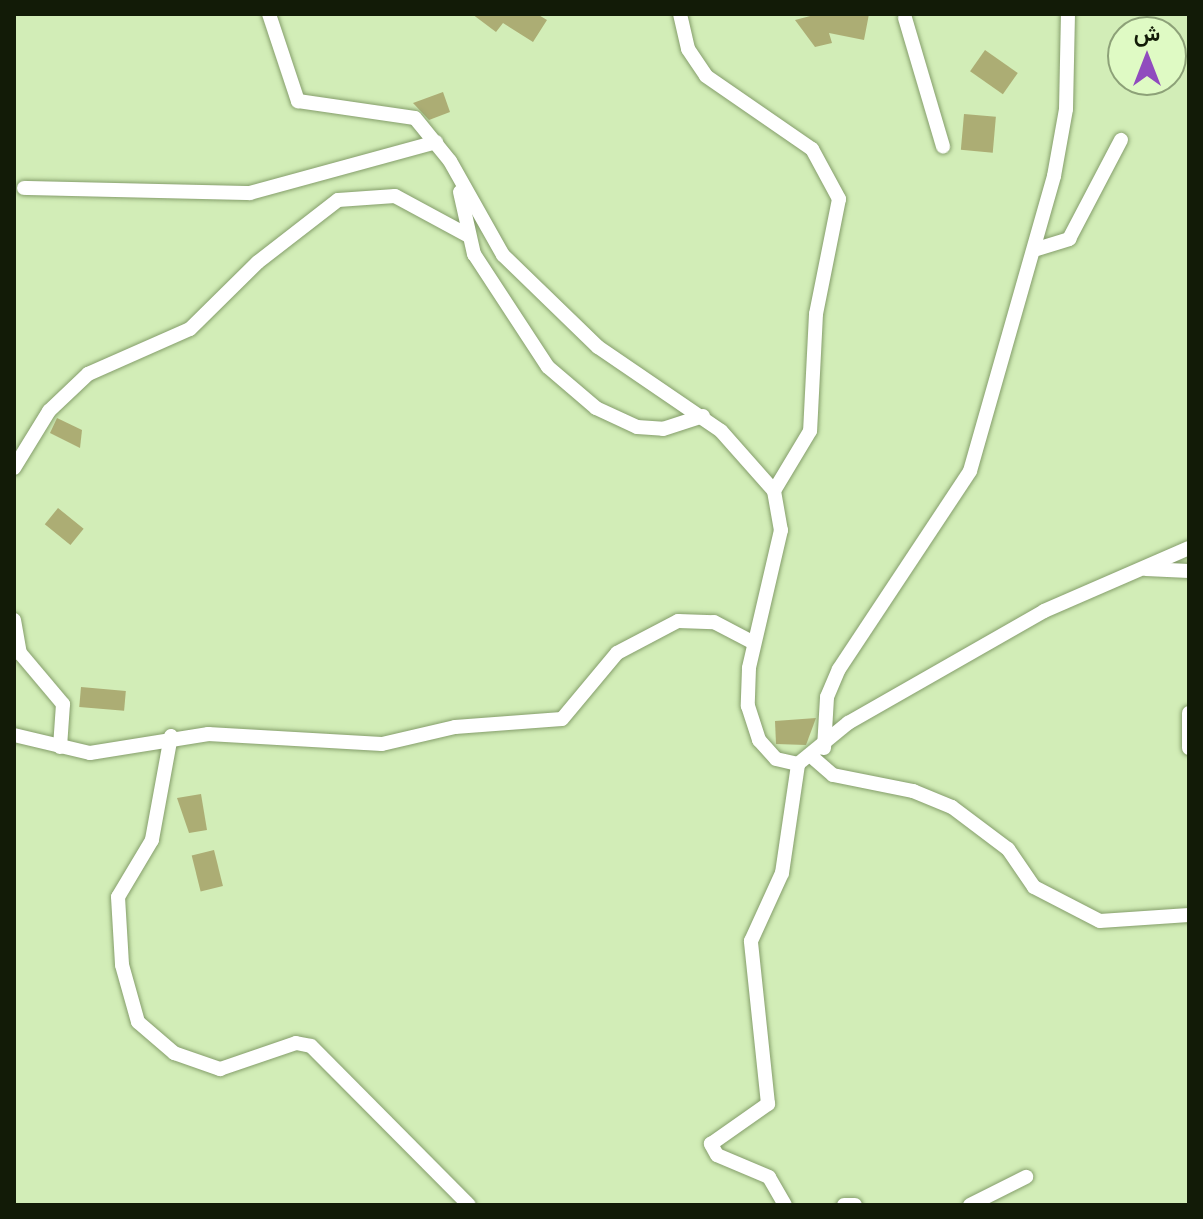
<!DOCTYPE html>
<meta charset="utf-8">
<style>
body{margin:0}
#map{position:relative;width:1203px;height:1219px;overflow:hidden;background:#d2edb7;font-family:"Work Sans",Vazirmatn,sans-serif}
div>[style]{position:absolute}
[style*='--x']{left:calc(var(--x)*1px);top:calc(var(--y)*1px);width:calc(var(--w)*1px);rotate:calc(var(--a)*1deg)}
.building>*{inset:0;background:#acad74;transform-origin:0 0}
.roads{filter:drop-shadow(0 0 2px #859e6b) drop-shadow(0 0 2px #859e6b)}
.minor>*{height:14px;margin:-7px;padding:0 7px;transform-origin:7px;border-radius:7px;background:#fff}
span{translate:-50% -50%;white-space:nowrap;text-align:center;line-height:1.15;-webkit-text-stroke:7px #dffac4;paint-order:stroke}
.frame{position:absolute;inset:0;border:16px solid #121b07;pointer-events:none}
.north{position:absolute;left:1107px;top:16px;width:80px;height:80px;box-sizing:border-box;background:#dffac4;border:2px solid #8da178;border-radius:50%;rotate:0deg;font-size:22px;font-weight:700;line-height:32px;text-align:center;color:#121b07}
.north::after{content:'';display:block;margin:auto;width:28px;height:36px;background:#904bbe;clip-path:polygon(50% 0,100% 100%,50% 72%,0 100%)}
</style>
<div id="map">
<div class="building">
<div style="clip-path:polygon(472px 14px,537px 14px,547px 20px,533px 42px,503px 23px,496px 32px)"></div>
<div style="clip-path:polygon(818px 14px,869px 14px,864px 40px,829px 33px,832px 43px,815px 47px,795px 20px)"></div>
<div style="left:985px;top:50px;width:40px;height:26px;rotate:35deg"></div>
<div style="clip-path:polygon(443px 92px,450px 112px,429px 120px,413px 103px)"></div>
<div style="left:964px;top:114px;width:32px;height:36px;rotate:5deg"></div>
<div style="clip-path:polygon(57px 418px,82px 430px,80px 448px,50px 433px)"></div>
<div style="left:58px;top:508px;width:33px;height:21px;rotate:39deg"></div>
<div style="left:81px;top:687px;width:45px;height:20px;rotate:5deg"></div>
<div style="clip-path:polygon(816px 718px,806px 745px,776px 744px,775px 721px)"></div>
<div style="clip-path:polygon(201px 794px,207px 830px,189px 833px,177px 798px)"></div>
<div style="left:214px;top:850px;width:37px;height:23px;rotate:76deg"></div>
</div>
<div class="roads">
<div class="minor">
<div style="--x:269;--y:14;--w:92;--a:71.6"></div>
<div style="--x:298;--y:101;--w:118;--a:8.3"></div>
<div style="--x:415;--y:118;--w:55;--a:50.9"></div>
<div style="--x:450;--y:161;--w:108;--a:60.6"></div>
<div style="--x:503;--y:255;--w:132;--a:44.1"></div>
<div style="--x:598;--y:347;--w:149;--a:34.3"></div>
<div style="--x:721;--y:431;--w:80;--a:48.5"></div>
<div style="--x:774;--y:491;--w:40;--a:80"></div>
<div style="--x:781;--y:530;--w:142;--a:103.1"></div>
<div style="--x:749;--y:668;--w:38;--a:92"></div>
<div style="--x:748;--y:706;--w:36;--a:72"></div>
<div style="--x:759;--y:740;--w:25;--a:48"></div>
<div style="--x:776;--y:759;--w:23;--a:13"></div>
<div style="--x:798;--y:764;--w:65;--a:-39.4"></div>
<div style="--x:848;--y:723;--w:226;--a:-29.7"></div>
<div style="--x:1044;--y:611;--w:158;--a:-23.5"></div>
<div style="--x:680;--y:14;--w:36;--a:77"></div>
<div style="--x:688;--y:49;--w:32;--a:56"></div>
<div style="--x:706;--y:76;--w:129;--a:34.6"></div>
<div style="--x:812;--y:149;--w:57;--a:61.6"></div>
<div style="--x:839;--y:199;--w:117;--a:101.3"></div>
<div style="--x:816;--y:314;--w:117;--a:92.9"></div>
<div style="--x:810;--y:431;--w:70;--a:121"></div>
<div style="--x:905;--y:18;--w:134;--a:73.5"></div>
<div style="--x:24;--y:188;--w:226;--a:1.3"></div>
<div style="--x:250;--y:193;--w:193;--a:-15.3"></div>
<div style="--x:460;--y:192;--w:64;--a:77.3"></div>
<div style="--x:474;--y:254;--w:135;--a:56.8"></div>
<div style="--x:548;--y:367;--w:63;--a:40.5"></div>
<div style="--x:596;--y:408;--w:45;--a:24.9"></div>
<div style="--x:637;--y:427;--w:26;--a:4"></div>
<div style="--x:663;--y:429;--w:42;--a:-18"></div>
<div style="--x:1037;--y:249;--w:34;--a:-17"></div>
<div style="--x:1069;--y:239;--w:112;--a:-62.3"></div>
<div style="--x:14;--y:468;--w:67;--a:-58.4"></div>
<div style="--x:49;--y:411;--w:54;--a:-43.5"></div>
<div style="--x:88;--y:374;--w:111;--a:-23.8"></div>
<div style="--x:190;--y:329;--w:95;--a:-44.6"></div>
<div style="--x:258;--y:262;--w:101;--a:-37.8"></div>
<div style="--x:338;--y:200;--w:57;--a:-4"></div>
<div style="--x:395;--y:196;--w:82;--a:28.4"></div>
<div style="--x:1146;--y:569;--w:43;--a:2.7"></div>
<div style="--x:14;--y:620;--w:34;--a:80"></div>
<div style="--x:20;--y:653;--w:67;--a:49.9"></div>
<div style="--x:63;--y:704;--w:43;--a:94"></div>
<div style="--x:1189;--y:713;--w:35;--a:90"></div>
<div style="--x:14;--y:735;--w:78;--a:13.3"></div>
<div style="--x:90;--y:753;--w:120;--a:-9.1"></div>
<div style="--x:208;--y:734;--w:174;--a:3.3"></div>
<div style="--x:382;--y:744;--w:75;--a:-13.1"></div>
<div style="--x:455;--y:727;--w:107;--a:-4.3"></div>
<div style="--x:562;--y:719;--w:86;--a:-50.2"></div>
<div style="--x:617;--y:653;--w:69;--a:-27.7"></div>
<div style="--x:678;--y:621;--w:36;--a:2"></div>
<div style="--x:714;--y:622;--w:45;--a:27.7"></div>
<div style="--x:171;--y:736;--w:106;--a:100.4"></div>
<div style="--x:152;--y:840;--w:66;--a:120.8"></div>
<div style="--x:118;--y:897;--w:68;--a:86.6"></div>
<div style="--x:122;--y:965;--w:59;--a:74.3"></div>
<div style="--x:138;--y:1022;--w:48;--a:40.7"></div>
<div style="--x:174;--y:1053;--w:49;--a:19.2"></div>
<div style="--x:220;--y:1069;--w:80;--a:-18.9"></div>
<div style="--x:296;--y:1043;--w:15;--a:11"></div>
<div style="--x:311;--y:1046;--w:224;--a:45.2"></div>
<div style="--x:824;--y:748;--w:51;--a:-86.6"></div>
<div style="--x:827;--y:697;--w:30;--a:-67"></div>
<div style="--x:839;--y:669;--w:237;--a:-56.5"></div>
<div style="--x:970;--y:471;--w:307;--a:-74.1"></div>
<div style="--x:1054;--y:176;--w:68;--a:-79.8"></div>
<div style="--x:1066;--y:109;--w:95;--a:-88.8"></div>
<div style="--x:811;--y:756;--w:29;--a:41"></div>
<div style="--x:833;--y:775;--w:82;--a:11.3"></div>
<div style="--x:913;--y:791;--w:42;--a:22.3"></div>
<div style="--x:952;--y:807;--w:70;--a:36.9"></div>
<div style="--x:1008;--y:849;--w:46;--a:55.6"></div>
<div style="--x:1034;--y:887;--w:74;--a:27.3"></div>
<div style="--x:1100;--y:921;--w:89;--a:-3.9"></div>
<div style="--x:785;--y:1205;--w:32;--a:-120"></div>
<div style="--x:769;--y:1177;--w:56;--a:-157.1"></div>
<div style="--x:717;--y:1155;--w:13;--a:-119"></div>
<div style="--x:711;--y:1144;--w:70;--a:-35.1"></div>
<div style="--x:768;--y:1104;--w:164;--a:-96"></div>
<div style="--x:751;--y:941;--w:75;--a:-65.5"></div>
<div style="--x:782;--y:873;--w:110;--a:-81.6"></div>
<div style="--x:844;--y:1205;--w:11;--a:0"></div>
<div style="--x:970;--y:1205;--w:63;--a:-26.6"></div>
</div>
</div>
<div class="frame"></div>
<div class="north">ش</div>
</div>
